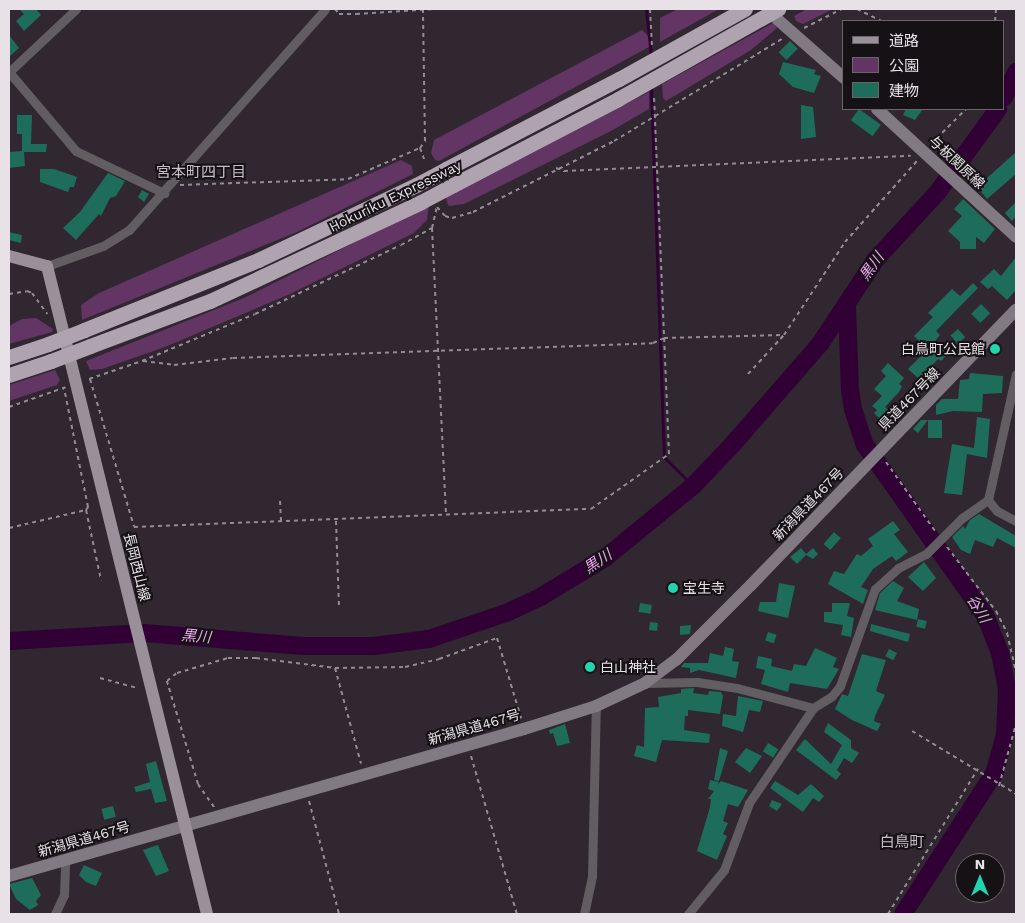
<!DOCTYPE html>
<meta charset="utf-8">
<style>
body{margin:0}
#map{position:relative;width:1025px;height:923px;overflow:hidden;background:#302730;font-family:"Work Sans","Noto Sans JP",sans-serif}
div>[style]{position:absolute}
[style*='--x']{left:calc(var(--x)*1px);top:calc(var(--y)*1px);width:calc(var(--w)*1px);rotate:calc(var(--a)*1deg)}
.green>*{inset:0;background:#623565}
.stream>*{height:3px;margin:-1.5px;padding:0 1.5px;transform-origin:1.5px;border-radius:1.5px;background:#310135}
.river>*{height:18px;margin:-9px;padding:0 9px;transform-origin:9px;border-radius:9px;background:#310135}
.building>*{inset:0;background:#1e6d5a;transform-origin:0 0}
.path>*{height:2px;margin-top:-1px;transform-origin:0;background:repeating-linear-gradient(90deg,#948c94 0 4px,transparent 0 8px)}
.street>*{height:9px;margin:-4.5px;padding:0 4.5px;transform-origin:4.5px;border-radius:4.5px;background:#625d62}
.secondary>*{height:12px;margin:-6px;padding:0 6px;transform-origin:6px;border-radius:6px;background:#817a82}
.primary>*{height:12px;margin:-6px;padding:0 6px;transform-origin:6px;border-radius:6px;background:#99909a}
.highway>*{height:15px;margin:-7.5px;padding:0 7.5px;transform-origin:7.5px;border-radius:7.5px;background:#afa3af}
.highway-bridge>*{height:15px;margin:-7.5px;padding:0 7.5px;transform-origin:7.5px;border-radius:7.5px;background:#afa3af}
.dots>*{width:14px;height:14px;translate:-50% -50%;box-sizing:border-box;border:2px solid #151115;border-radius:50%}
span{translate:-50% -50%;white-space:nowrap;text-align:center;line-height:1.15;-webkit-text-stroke:4px #151115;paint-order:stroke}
.street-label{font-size:14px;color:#e8e2e8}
.poi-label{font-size:14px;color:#e8e2e8}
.right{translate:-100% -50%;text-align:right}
.left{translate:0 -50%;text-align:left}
.neighbourhood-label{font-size:15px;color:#c8bcc9}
.water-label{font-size:15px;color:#eca3f0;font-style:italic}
.frame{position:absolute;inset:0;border:10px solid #e8e2e8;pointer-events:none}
.legend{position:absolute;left:842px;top:20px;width:162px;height:90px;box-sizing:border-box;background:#151115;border:1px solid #696569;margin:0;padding:6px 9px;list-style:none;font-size:15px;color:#e8e2e8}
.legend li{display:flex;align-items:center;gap:10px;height:25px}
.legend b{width:25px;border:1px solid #696569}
.north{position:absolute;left:955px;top:853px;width:50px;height:50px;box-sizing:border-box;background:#151115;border:1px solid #696569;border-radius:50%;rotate:0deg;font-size:14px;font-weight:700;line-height:20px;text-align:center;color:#e8e2e8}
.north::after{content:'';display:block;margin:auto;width:18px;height:22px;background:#23d5af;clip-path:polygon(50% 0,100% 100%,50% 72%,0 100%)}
</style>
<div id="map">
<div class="green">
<div style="clip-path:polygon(678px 9px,719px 9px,660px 42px,660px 18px)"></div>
<div style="clip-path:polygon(807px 9px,833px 9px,803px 24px,796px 21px,794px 16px)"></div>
<div style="clip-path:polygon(773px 23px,777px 28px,751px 50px,666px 101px,663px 98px,662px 84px)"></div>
<div style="clip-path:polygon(642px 30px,649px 37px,649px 47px,439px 161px,435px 160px,431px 153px,434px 140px)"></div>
<div style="clip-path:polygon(649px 92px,649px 109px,611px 131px,464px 204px,449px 206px,447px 203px,446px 197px)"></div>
<div style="clip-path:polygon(401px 160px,412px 166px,413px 174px,297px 232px,82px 320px,81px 305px,99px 293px)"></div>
<div style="clip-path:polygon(429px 205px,427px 220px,414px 233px,290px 294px,165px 347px,102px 369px,90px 370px,86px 361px,244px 298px)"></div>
<div style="clip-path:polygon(36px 318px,53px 329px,52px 332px,9px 344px,9px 326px,22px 319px)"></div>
<div style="clip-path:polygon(55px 370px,60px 380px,57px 385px,9px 401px,9px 385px)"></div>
</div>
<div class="stream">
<div style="--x:646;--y:9;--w:46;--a:83.8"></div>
<div style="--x:651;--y:86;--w:371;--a:88"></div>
<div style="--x:664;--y:457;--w:41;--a:45"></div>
</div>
<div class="river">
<div style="--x:1004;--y:97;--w:28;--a:-64"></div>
<div style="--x:847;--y:306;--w:84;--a:88"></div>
<div style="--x:850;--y:390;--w:19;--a:81"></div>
<div style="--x:853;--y:409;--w:38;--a:72"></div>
<div style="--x:865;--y:445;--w:208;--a:54.8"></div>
<div style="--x:985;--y:615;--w:41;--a:68.5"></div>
<div style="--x:1000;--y:653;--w:37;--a:79"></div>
<div style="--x:1007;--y:689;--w:45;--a:92.5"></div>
<div style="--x:1005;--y:734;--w:39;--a:105"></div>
<div style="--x:995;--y:772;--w:169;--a:122.9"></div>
<div style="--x:9;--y:641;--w:136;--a:-3.4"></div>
<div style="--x:145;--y:633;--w:159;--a:4.7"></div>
<div style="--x:303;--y:646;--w:71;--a:0"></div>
<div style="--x:374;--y:646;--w:55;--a:-7.3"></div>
<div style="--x:429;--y:639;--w:81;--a:-18.7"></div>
<div style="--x:506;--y:613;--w:40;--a:-25"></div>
<div style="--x:542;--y:596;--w:74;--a:-31.1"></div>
<div style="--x:605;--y:558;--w:114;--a:-39.3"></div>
<div style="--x:693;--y:486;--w:58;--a:-46.4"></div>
<div style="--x:733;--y:444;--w:133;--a:-49"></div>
<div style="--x:820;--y:344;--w:102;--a:-56.6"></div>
<div style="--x:876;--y:259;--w:90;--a:-47.3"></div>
<div style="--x:937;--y:193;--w:104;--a:-54"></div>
</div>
<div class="building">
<div style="clip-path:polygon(19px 9px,36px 9px,41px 15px,24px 31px,16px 21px,24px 14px)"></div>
<div style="clip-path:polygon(9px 35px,19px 48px,9px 57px)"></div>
<div style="left:790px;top:41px;width:11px;height:16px;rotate:45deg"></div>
<div style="clip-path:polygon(783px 62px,816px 70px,814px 74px,821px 76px,814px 93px,793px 87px,779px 74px)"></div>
<div style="clip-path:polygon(801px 105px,813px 107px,816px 137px,801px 139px)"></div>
<div style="left:859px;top:109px;width:27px;height:14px;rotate:36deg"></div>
<div style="clip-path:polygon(906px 109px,923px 109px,915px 120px,903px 115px)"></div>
<div style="clip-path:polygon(17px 115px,32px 115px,31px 144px,47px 144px,46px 152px,24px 152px,25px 166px,9px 168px,9px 152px,22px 151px,22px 134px,17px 134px)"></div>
<div style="clip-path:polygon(1016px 152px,1016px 174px,987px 199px,977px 187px)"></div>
<div style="clip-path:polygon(40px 169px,54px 169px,77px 177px,74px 187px,70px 187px,68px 192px,40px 182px)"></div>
<div style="clip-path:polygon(108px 173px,125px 181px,116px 196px,110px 198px,101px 216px,99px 214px,76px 240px,63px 228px,80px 212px)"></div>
<div style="clip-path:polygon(142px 190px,149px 194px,144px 202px,138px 197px)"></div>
<div style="clip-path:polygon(963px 199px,995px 229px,984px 243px,976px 237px,976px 249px,960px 249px,960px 242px,948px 231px,962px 216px,954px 209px)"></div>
<div style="clip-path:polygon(1016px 202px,1016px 216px,1012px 221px,1005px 213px)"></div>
<div style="clip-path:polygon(9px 232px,22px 235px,21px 243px,9px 240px)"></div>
<div style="clip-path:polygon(1016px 257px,1016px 290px,1007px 300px,992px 286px,988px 289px,980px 282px,994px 269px,1001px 276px)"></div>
<div style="clip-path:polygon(973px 283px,978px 288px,936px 331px,940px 335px,935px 341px,948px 354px,941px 361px,938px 359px,919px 379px,908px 369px,928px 349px,914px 336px,933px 317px,928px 313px,952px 289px,960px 296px)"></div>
<div style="left:981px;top:304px;width:13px;height:14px;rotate:45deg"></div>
<div style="left:958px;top:329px;width:11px;height:10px;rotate:49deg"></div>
<div style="clip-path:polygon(888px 363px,904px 378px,899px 384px,902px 386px,899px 392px,885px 407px,892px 414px,884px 423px,874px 413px,877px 410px,872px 406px,882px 396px,874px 389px,886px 376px,881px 371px)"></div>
<div style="clip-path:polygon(970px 373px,1003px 376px,1002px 393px,983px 394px,982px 412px,953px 411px,936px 415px,936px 405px,942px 399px,958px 399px,960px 380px,969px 379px)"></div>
<div style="clip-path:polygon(977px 417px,990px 419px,987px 458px,967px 454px,962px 495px,944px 493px,952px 444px,974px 448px)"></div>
<div style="clip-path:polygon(921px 420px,942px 420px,942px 438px,928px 438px,928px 420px,918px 433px,913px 429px)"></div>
<div style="clip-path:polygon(979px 514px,1016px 536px,1016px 548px,997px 538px,993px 547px,975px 540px,970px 554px,961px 550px,952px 537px,963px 526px,965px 529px,970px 520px)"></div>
<div style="clip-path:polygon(893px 521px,900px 530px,894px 534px,908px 552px,896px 561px,892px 556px,873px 569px,861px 587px,868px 590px,863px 604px,828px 584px,834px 571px,844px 574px,857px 554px,861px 556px,873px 546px,868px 539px)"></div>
<div style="left:834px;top:532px;width:9px;height:16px;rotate:41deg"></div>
<div style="clip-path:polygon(801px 548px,806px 554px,813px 548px,818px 554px,813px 559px,806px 555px,797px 564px,790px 557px)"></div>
<div style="clip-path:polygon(924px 562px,936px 578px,923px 591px,908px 577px)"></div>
<div style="clip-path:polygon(893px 581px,904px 588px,897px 601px,919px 609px,917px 620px,875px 610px,880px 593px)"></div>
<div style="clip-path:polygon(779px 583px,795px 586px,788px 618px,758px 611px,760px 602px,776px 602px)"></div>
<div style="left:640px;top:603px;width:12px;height:9px;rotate:9deg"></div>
<div style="clip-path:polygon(832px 603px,850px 603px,847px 616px,854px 618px,851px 637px,841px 635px,843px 625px,824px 622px,824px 612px,832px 612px)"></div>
<div style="left:918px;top:619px;width:9px;height:8px;rotate:13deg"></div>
<div style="left:650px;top:622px;width:8px;height:8px;rotate:7deg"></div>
<div style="clip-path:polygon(871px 624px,910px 634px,908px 642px,870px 631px)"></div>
<div style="clip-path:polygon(691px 625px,690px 634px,680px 635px,680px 626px)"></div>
<div style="left:768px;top:632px;width:9px;height:9px;rotate:18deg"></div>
<div style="clip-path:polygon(725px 647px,734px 649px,732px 661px,739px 662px,736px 678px,699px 670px,690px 673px,690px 668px,681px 667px,684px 663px,708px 663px,710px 653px,723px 656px)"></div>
<div style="clip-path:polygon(815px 648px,837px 658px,833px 667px,839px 669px,827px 689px,790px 683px,788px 692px,761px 684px,765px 670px,756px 668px,758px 656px,772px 659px,771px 666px,792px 671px,794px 664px,806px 666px)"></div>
<div style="left:889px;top:649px;width:9px;height:8px;rotate:27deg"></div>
<div style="clip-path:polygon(862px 654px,886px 660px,876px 691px,885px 695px,875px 716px,874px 721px,881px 724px,877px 731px,852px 720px,835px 709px,842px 694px,848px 696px)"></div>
<div style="clip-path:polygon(694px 688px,693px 693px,708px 695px,709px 691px,721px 692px,723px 696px,720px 714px,688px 710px,688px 716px,685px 716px,684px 730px,710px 734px,709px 743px,662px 740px,656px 762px,634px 756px,637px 745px,644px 747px,645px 708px,659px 707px,658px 697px,681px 693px,681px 689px)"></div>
<div style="clip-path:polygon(738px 696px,763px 701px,760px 712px,749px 710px,743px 732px,722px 726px,723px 714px,736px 716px)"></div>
<div style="clip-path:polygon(828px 723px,851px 740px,851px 748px,859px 753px,852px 763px,844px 758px,837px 770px,841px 774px,836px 780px,796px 750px,805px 739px,831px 764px,842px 745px,824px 732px)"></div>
<div style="clip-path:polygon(565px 724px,570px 743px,557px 746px,553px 733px,550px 734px,549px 730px)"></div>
<div style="left:768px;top:743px;width:12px;height:10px;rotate:31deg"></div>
<div style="clip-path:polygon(720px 748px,728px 751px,719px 781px,714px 780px)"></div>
<div style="clip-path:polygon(746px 748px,762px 756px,750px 773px,735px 762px)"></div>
<div style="clip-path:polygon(156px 761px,167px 801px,155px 803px,151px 789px,136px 792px,134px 787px,150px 782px,146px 764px)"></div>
<div style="clip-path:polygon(710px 780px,719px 782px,717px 786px,721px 781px,748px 790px,738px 807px,728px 804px,723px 821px,728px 823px,723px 834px,727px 836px,717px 860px,697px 851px,710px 807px,711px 799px,708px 799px,714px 791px,708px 789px)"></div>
<div style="clip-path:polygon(775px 781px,798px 795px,811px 784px,824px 796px,819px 802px,813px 798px,803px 812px,770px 788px)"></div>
<div style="clip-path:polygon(772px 800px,782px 804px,777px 811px,769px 806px)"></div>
<div style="left:113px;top:806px;width:11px;height:12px;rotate:75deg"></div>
<div style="clip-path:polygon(158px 845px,169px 871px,156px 876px,143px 850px)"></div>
<div style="clip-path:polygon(84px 865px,102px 873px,96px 886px,86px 882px,79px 875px)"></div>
<div style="clip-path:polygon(32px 878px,41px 895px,36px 901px,38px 905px,30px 910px,16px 899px,9px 884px)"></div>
</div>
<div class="path">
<div style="--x:335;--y:9;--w:6;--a:51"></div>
<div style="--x:339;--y:14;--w:17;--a:0"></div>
<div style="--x:356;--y:14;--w:79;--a:-3.6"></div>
<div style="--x:650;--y:9;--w:37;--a:87"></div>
<div style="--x:857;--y:9;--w:28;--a:26"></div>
<div style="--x:995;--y:21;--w:12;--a:-85"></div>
<div style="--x:804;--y:28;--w:42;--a:-26.6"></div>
<div style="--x:931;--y:144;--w:49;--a:-45"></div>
<div style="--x:420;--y:148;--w:12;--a:70"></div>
<div style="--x:556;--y:168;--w:9;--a:21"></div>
<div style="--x:564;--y:171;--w:347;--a:-2.5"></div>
<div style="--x:180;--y:185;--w:168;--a:-2"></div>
<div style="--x:348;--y:179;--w:78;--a:-23.3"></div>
<div style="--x:420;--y:148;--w:9;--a:-54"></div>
<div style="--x:425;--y:141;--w:132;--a:-90.9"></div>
<div style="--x:432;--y:228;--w:287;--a:87.2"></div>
<div style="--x:9;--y:294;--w:18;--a:-9"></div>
<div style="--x:27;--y:291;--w:5;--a:22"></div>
<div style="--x:32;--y:293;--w:26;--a:54"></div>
<div style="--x:143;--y:361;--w:31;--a:7"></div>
<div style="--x:174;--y:365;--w:59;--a:-6.8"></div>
<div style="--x:233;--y:358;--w:420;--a:-2"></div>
<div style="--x:653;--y:343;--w:12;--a:-24"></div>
<div style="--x:664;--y:338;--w:120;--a:-1.4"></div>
<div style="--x:748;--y:374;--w:53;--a:-47.3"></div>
<div style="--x:784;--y:335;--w:111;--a:-56.7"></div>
<div style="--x:845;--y:242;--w:108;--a:-48.4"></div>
<div style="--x:89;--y:379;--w:56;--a:-18.8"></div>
<div style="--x:142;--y:361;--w:122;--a:-22.6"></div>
<div style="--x:255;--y:314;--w:161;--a:-25.3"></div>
<div style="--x:401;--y:245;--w:35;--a:-29"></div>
<div style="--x:432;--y:228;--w:22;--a:-77"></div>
<div style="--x:437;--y:207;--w:12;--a:48"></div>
<div style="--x:445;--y:216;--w:7;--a:16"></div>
<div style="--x:452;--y:218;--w:22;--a:-16"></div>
<div style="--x:473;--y:212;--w:158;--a:-26.7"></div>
<div style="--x:614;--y:141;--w:197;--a:-31.3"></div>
<div style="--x:90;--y:379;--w:154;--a:73.4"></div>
<div style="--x:134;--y:527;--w:457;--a:-2.3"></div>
<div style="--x:591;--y:509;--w:95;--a:-35.2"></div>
<div style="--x:669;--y:454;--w:360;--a:-92.4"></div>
<div style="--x:9;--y:407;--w:60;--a:-19.3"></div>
<div style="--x:886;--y:462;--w:85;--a:54.6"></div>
<div style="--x:280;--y:501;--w:22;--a:87"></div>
<div style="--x:86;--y:510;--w:72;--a:77.9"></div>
<div style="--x:336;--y:521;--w:85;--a:88"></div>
<div style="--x:9;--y:528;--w:79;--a:-13.2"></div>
<div style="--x:86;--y:510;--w:4;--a:-56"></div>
<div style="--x:88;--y:507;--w:121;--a:-101.4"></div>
<div style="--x:947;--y:547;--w:81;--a:52.6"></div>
<div style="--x:996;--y:611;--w:25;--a:63"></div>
<div style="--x:1007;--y:633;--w:39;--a:77"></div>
<div style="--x:335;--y:668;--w:99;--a:74.8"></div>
<div style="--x:100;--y:678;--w:39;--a:15"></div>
<div style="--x:912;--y:731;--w:122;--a:31.2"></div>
<div style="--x:471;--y:756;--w:165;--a:73.8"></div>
<div style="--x:999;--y:786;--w:64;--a:-74.7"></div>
<div style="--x:309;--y:801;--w:117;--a:75.1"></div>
<div style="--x:214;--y:807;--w:28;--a:-125"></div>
<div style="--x:198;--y:784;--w:108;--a:-106.8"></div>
<div style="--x:167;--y:681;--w:13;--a:-39"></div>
<div style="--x:177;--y:673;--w:53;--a:-16.4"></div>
<div style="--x:228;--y:658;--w:28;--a:0"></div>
<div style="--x:256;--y:658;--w:80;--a:7.2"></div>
<div style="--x:335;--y:668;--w:70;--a:-0.8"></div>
<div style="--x:405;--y:667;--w:35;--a:-13"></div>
<div style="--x:439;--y:659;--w:62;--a:-19.9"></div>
<div style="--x:497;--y:638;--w:84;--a:73.3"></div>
<div style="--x:888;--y:914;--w:171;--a:-58.2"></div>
</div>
<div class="street">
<div style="--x:9;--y:72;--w:104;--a:49.7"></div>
<div style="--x:76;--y:151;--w:98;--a:25.5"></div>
<div style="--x:9;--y:72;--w:92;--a:-43.2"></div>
<div style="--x:47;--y:266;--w:59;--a:-19.7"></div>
<div style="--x:103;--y:246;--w:31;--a:-32"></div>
<div style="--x:129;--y:230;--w:295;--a:-48.4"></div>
<div style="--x:988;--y:500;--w:14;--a:51"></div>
<div style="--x:997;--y:511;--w:21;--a:28"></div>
<div style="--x:646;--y:683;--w:51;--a:-1.1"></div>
<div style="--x:697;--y:682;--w:40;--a:8.5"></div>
<div style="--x:737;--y:688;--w:79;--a:14.7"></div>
<div style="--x:55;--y:914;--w:21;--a:-65"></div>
<div style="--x:64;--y:895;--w:35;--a:-88"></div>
<div style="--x:584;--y:914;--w:39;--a:-78"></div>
<div style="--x:592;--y:876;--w:170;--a:-88.7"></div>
<div style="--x:688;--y:914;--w:57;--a:-50.7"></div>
<div style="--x:724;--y:870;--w:72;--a:-69.5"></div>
<div style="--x:749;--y:803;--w:115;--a:-56"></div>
<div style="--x:813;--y:708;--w:22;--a:-32"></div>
<div style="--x:832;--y:696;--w:13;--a:-51"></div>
<div style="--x:840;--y:686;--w:103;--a:-70.2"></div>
<div style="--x:875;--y:589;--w:31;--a:-42"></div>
<div style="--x:898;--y:568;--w:31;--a:-27"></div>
<div style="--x:926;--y:554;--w:51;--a:-45"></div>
<div style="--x:962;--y:518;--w:32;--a:-35"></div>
<div style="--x:988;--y:500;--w:129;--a:-77.5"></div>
</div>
<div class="secondary">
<div style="--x:777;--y:19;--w:89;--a:41.4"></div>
<div style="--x:877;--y:109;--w:189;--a:42.6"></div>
<div style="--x:9;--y:876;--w:536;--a:-15.93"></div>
<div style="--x:524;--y:729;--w:76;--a:-17.7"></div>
<div style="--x:596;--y:706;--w:54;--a:-25.1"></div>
<div style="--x:645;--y:683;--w:39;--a:-37"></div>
<div style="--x:676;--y:660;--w:106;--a:-45"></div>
<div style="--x:751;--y:585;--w:382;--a:-46.1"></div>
</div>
<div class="primary">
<div style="--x:9;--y:256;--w:39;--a:15"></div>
<div style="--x:47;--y:266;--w:667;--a:76.13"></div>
</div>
<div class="highway">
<div style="--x:446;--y:169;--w:195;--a:-27.5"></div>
<div style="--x:453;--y:185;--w:186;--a:-27.5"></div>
<div style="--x:84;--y:330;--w:188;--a:-21.9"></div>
<div style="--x:258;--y:260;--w:175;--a:-25.4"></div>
<div style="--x:90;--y:346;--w:128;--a:-20.6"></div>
<div style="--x:210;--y:301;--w:233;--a:-25.1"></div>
<div style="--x:9;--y:357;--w:41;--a:-18.4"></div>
<div style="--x:9;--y:375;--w:44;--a:-18.4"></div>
</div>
<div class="highway-bridge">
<div style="--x:619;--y:79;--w:144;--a:-29.1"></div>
<div style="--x:618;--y:99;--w:184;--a:-29.4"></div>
<div style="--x:416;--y:185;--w:34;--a:-28"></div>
<div style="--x:421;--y:202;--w:36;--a:-28"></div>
<div style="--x:48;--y:344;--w:39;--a:-21"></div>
<div style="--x:51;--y:361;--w:42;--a:-21"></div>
</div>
<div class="dots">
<div style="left:995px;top:349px;background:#23d5af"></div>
<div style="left:673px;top:588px;background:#23d5af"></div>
<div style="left:590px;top:667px;background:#23d5af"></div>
</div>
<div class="street-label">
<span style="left:957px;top:162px;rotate:43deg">与板関原線</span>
<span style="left:395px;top:196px;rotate:-26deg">Hokuriku Expressway</span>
<span style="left:909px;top:399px;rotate:-46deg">県道467号線</span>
<span style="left:808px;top:504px;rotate:-46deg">新潟県道467号</span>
<span style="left:137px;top:567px;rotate:76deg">長岡西山線</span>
<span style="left:474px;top:727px;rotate:-16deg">新潟県道467号</span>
<span style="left:84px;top:839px;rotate:-16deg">新潟県道467号</span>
</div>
<div class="poi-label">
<span class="right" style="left:985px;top:349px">白鳥町公民館</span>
<span class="left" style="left:683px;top:588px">宝生寺</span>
<span class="left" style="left:600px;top:667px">白山神社</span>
</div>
<div class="neighbourhood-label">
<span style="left:201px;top:173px">宮本町四丁目</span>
<span style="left:902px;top:843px">白鳥町</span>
</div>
<div class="water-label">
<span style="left:872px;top:267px;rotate:-54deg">黒川</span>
<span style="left:598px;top:562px;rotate:-34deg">黒川</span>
<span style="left:978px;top:609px;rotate:59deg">谷川</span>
<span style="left:196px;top:637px;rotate:5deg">黒川</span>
</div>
<div class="frame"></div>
<ul class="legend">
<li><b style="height:6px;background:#99909a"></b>道路</li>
<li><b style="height:14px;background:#623565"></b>公園</li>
<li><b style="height:14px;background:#1e6d5a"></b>建物</li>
</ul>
<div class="north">N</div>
</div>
